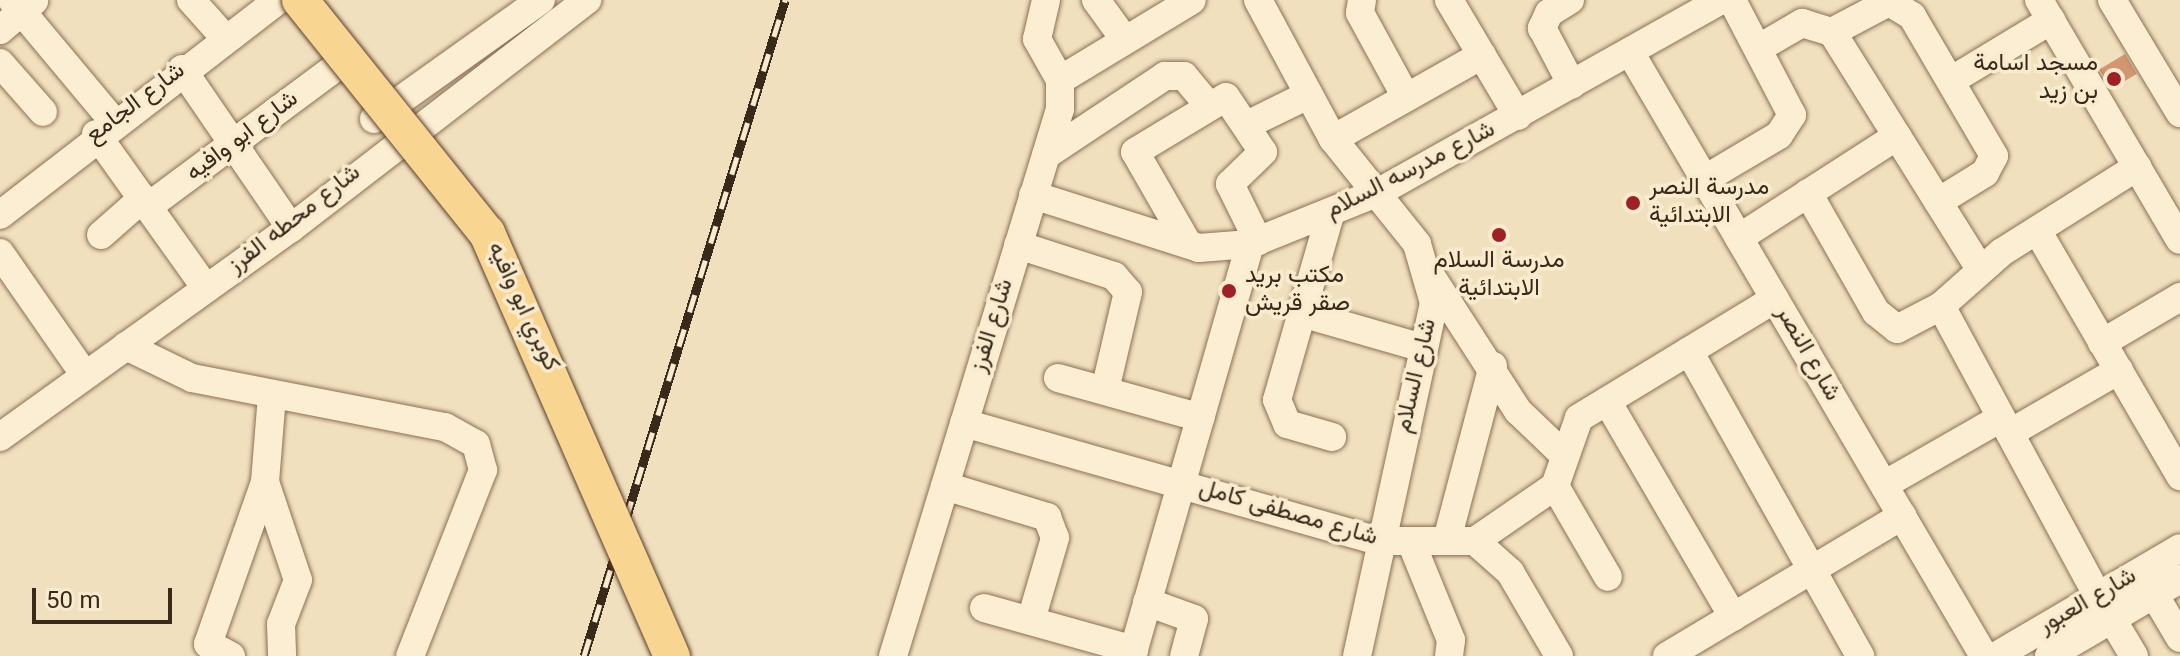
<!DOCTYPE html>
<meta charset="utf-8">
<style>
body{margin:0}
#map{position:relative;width:2180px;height:656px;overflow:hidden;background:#f1e0be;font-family:Georgia,Vazirmatn,serif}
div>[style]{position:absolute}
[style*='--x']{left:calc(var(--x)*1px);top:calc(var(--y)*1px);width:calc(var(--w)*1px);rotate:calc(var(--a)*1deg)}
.building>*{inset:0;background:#d39671;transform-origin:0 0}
.roads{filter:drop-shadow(0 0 2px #8b7055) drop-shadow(0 0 2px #8b7055)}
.minor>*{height:28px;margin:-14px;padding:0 14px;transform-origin:14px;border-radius:14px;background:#fceed2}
.rail>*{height:9px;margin-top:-4.5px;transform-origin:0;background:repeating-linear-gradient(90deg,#f8ebce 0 18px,#39291b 0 36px);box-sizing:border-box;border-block:2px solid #39291b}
.bridges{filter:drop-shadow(0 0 2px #583e2a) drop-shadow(0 0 2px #583e2a)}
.major-bridge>*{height:36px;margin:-18px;padding:0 18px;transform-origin:18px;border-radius:18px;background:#f9d592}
.dots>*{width:22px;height:22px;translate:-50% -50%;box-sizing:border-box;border:4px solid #f8ebce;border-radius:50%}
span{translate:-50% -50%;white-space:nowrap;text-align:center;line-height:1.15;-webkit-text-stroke:7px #f8ebce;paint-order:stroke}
.poi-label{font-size:24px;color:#39291b}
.right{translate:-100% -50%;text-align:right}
.left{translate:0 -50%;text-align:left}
.street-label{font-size:24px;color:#39291b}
.scale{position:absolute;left:32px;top:588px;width:140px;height:36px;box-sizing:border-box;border:4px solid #39291b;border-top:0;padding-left:10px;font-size:24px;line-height:28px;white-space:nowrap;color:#39291b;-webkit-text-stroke:6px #f8ebce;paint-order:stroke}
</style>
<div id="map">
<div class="building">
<div style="left:2125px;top:54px;width:23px;height:30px;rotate:59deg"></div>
</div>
<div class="roads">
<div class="minor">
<div style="--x:12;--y:0;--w:158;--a:50.1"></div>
<div style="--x:191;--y:0;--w:51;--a:48.2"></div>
<div style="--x:1096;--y:0;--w:49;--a:54.1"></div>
<div style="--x:1258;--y:0;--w:158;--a:61.7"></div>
<div style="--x:1333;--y:139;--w:134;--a:51.3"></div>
<div style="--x:1417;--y:244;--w:61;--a:73.9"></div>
<div style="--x:1434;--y:303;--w:361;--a:102.3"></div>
<div style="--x:1362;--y:0;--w:13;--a:99"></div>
<div style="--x:1360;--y:13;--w:96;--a:61.3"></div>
<div style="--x:1449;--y:0;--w:135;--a:59.3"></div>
<div style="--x:1570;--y:0;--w:25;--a:148"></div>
<div style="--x:1549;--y:13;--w:17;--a:115"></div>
<div style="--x:1542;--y:28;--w:64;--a:62.2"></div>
<div style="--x:2039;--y:0;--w:278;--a:59.6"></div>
<div style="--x:2112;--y:0;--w:132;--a:59"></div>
<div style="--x:0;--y:30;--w:45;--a:-40.5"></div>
<div style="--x:1832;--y:32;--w:64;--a:-27.8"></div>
<div style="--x:1889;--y:2;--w:27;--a:31"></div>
<div style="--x:1912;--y:16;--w:162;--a:59.6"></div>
<div style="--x:1994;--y:156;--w:19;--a:118"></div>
<div style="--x:1985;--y:173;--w:55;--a:148.3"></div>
<div style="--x:1759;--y:48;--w:50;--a:-30.2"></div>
<div style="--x:1802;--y:23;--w:31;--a:17"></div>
<div style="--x:1832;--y:32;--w:279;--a:58"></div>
<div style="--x:1630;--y:52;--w:700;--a:59.63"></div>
<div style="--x:0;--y:63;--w:65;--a:48.7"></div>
<div style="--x:182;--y:69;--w:193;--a:55.6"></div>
<div style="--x:1060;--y:80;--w:154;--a:-31.2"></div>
<div style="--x:1952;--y:80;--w:116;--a:-31.2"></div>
<div style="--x:374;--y:119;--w:205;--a:-35.5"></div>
<div style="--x:1249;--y:124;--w:66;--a:-26.2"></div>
<div style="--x:96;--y:134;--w:189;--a:54.5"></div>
<div style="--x:1333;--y:139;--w:171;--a:-29.4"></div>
<div style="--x:1046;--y:155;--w:143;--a:-33.6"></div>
<div style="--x:1165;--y:76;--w:19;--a:0"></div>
<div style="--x:1184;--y:76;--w:39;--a:50"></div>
<div style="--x:1705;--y:179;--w:86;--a:-30.7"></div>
<div style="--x:1779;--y:135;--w:24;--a:-57"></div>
<div style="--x:1792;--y:115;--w:130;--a:-117.6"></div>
<div style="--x:1808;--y:193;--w:137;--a:60.3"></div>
<div style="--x:1876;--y:312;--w:27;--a:39"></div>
<div style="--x:1897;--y:329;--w:50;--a:-27.6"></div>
<div style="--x:1941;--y:306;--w:81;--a:-41.5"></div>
<div style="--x:2002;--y:252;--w:160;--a:-32.2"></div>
<div style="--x:1033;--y:195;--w:174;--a:17.7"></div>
<div style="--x:1199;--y:248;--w:51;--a:-4.5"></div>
<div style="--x:1250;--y:244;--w:139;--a:-22"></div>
<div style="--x:1379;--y:192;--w:392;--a:-29.3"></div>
<div style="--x:149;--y:206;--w:233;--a:-36.6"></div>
<div style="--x:0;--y:215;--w:351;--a:-37.7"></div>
<div style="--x:1330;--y:215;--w:192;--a:106"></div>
<div style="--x:1277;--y:400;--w:26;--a:67"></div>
<div style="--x:1287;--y:424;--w:47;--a:16.1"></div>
<div style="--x:2037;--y:230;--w:285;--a:59.8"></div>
<div style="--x:101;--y:235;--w:56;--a:-41.4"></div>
<div style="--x:1739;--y:238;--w:188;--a:-32.8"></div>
<div style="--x:1188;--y:244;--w:106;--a:-119.9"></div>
<div style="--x:1135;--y:152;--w:106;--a:-31.1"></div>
<div style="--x:1226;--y:97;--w:66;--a:56.1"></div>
<div style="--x:1263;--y:152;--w:46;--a:135.9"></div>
<div style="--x:1230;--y:184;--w:64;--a:63.8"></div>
<div style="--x:1018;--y:245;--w:101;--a:17.9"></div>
<div style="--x:1114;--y:276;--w:21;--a:49"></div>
<div style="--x:1128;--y:292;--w:101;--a:103.2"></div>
<div style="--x:0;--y:253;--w:147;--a:55.2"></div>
<div style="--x:1431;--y:276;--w:161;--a:57.2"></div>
<div style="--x:1518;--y:411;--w:61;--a:43.7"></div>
<div style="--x:1941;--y:306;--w:330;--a:61.6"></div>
<div style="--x:1301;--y:313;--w:127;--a:16"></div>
<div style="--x:2102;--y:343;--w:91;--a:-30.5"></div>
<div style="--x:126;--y:346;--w:73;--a:25.9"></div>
<div style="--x:192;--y:378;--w:258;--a:11"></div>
<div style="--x:445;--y:427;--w:35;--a:29"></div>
<div style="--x:476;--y:444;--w:27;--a:75"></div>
<div style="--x:483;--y:470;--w:200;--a:111.4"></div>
<div style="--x:1689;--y:351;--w:350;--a:60.7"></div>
<div style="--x:1058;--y:378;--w:148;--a:15.6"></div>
<div style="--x:1607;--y:401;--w:250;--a:59.7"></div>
<div style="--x:964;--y:423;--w:431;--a:15.9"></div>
<div style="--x:1379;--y:541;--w:96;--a:0"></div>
<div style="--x:1475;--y:541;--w:47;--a:41.5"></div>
<div style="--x:1510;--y:572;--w:97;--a:59.7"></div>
<div style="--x:2010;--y:433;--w:126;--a:-30"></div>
<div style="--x:0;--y:437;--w:358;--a:-35.7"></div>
<div style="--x:291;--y:228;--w:374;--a:-37.6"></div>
<div style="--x:265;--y:482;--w:103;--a:71.4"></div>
<div style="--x:298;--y:580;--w:47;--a:111.1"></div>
<div style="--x:281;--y:624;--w:32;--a:88"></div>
<div style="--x:1884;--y:485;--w:135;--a:-29.8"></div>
<div style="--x:945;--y:486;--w:107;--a:16.9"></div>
<div style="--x:1047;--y:517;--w:22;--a:69"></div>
<div style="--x:1055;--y:538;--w:85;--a:106.3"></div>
<div style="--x:1555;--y:486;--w:105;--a:59.8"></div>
<div style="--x:1448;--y:536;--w:176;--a:-75.2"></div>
<div style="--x:1475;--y:541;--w:97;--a:-34.5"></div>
<div style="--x:1555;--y:486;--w:72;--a:-70.6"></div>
<div style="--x:1579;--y:418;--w:229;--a:-31.3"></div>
<div style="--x:1411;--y:542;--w:106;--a:67.8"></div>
<div style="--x:1451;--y:640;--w:16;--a:97"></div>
<div style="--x:2154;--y:594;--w:51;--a:59.4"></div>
<div style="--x:1147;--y:602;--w:50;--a:19.9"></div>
<div style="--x:1194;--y:619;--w:38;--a:105"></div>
<div style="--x:984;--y:608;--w:156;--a:15.6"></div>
<div style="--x:2112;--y:619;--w:43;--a:59.3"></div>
<div style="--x:231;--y:656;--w:26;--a:-152"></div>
<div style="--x:208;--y:644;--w:172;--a:-70.6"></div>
<div style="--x:265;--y:482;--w:87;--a:-85.4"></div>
<div style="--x:893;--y:656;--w:572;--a:-73.02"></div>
<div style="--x:1060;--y:109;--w:29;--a:-90"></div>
<div style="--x:1060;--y:80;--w:47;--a:-119.3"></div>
<div style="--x:1037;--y:39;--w:40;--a:-77"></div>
<div style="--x:1132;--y:656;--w:429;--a:-74"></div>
<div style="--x:1667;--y:656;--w:274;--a:-30.8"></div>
<div style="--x:1996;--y:656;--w:213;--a:-30.4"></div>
<div style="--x:2049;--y:656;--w:152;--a:-30.4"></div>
</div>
</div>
<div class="rail">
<div style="--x:584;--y:656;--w:686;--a:-72.96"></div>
</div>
<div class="bridges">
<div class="major-bridge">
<div style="--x:300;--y:0;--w:299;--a:51.3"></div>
<div style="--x:487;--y:233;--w:462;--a:66.4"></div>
</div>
</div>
<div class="dots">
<div style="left:2114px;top:79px;background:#9f2026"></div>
<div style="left:1633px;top:203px;background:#9f2026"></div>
<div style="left:1499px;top:235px;background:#9f2026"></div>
<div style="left:1229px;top:291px;background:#9f2026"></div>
</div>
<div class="poi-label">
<span class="right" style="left:2098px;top:79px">مسجد اسامة<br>بن زيد</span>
<span class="left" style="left:1649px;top:203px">مدرسة النصر<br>الابتدائية</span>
<span style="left:1499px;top:276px">مدرسة السلام<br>الابتدائية</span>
<span class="left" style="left:1245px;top:291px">مكتب بريد<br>صقر قريش</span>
</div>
<div class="street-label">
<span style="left:136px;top:104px;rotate:-37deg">شارع الجامع</span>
<span style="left:243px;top:137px;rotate:-37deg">شارع ابو وافيه</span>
<span style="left:1411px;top:171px;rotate:-27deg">شارع مدرسه السلام</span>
<span style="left:295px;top:220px;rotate:-38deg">شارع محطه الفرز</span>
<span style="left:522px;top:307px;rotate:65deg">كوبري ابو وافيه</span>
<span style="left:993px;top:326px;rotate:-73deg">شارع الفرز</span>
<span style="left:1807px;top:354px;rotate:60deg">شارع النصر</span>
<span style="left:1417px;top:376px;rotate:-77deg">شارع السلام</span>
<span style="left:1288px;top:514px;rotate:16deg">شارع مصطفى كامل</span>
<span style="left:2088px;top:602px;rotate:-30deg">شارع العبور</span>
</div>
<div class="scale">50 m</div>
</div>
